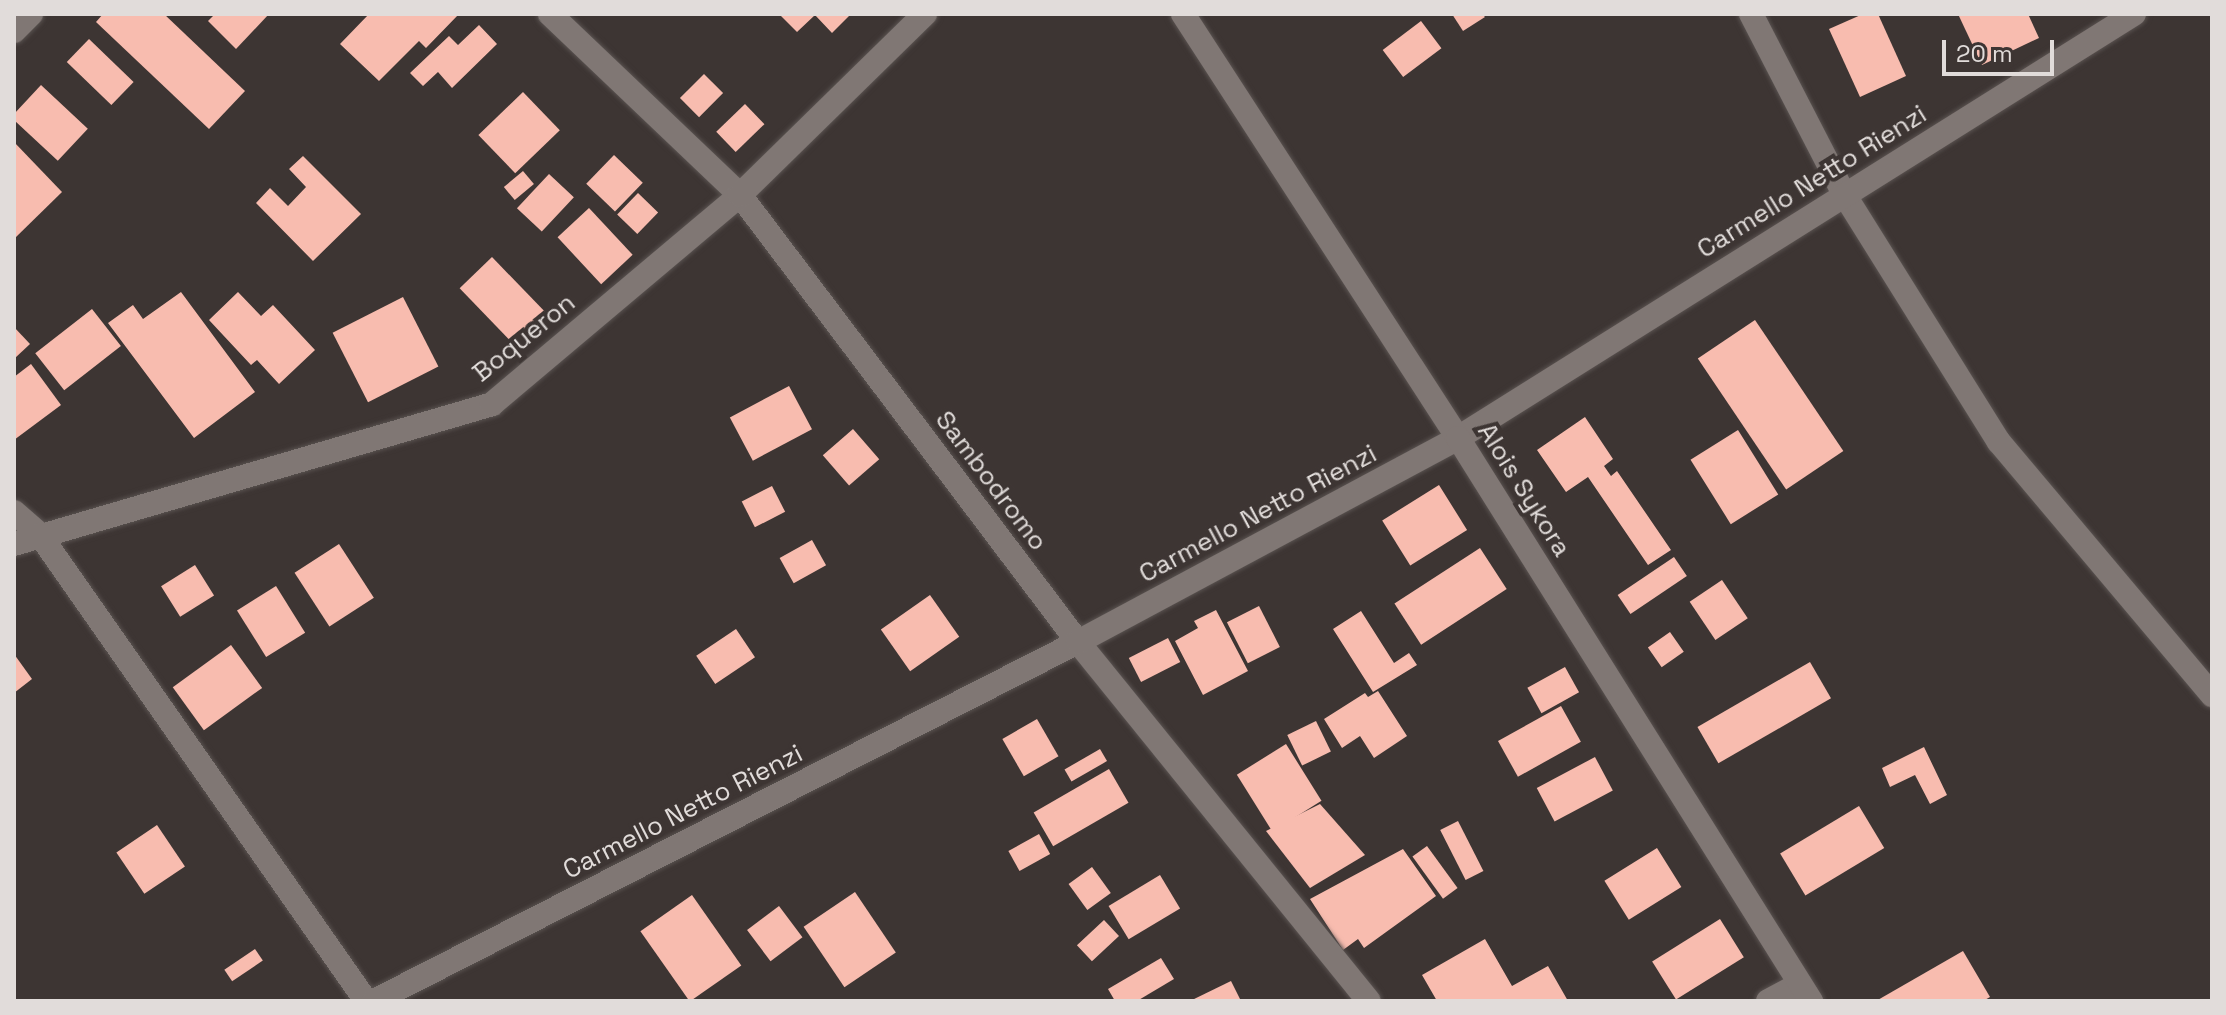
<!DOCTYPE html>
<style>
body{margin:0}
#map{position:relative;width:2226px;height:1015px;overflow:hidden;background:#3d3533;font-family:"Space Grotesk",sans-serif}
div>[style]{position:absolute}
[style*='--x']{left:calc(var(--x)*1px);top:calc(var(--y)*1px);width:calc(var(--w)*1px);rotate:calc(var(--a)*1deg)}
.building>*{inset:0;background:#f8bcaf;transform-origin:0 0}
.roads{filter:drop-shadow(0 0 2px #595250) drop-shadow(0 0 2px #595250)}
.minor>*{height:24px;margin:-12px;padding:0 12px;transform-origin:12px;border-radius:12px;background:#807774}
.tertiary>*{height:24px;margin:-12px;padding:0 12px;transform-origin:12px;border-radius:12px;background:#807774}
span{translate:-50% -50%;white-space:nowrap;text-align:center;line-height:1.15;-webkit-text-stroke:8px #3d3533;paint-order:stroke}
.street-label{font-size:26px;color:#e1dcda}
.frame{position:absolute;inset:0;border:16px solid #e1dcda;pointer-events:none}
.scale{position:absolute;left:1942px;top:40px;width:112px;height:36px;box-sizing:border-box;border:4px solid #e1dcda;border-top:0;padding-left:10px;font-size:24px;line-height:28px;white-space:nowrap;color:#e1dcda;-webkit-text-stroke:6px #3d3533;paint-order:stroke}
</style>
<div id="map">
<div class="building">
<div style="clip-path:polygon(103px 14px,164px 14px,245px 91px,209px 129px,96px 22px)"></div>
<div style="clip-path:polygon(215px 14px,269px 14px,236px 49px,208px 21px)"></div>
<div style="clip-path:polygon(369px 14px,459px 14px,426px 48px,419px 41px,379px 81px,340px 44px)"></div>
<div style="clip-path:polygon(779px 14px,851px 14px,832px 33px,815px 15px,797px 32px)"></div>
<div style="clip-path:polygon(1452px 14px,1482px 14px,1485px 17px,1463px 31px)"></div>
<div style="clip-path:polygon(1863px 14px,1878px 14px,1906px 76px,1860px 97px,1829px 29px)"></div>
<div style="clip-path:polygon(1958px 14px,2028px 14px,2039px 38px,1982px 65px)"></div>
<div style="left:1421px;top:21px;width:34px;height:48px;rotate:53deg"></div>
<div style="clip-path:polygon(479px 25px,497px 44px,452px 88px,438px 72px,423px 86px,410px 73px,449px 36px,458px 45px)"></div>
<div style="left:89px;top:39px;width:62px;height:32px;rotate:44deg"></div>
<div style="left:704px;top:74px;width:27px;height:34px;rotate:45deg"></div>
<div style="left:41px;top:85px;width:64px;height:44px;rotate:43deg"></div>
<div style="left:523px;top:92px;width:53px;height:62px;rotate:46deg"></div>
<div style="left:745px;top:104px;width:28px;height:40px;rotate:46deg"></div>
<div style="clip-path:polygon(14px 142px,62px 192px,14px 239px)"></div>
<div style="left:614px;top:155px;width:40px;height:40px;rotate:44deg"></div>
<div style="clip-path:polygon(303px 156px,361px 214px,313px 261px,256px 203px,270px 188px,288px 206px,306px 187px,289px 169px)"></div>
<div style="left:523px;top:171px;width:17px;height:25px;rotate:50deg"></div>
<div style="left:549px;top:174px;width:34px;height:47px;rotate:43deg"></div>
<div style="left:638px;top:193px;width:28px;height:30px;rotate:44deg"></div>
<div style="left:589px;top:208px;width:64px;height:43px;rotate:47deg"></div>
<div style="left:492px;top:257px;width:87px;height:45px;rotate:46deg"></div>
<div style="clip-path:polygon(181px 292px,255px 392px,194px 438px,108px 323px,133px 305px,143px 319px)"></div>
<div style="clip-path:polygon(238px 292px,261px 316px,273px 305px,315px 350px,279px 384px,257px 360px,251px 365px,209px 320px)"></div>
<div style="left:403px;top:297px;width:78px;height:79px;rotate:63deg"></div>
<div style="left:92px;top:309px;width:47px;height:72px;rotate:52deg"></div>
<div style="left:1755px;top:320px;width:158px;height:69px;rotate:56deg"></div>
<div style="clip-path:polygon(14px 327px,30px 344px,14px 359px)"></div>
<div style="clip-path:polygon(31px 364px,61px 405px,14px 440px,14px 377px)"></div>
<div style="left:789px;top:386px;width:49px;height:67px;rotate:62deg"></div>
<div style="clip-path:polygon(1585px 417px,1613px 459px,1604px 466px,1611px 476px,1617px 471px,1671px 550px,1648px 565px,1588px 477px,1566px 492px,1537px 450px)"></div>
<div style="left:853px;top:429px;width:40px;height:40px;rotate:49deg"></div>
<div style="left:1738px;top:430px;width:76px;height:56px;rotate:58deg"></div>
<div style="left:1439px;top:485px;width:53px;height:67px;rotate:58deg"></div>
<div style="left:772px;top:486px;width:29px;height:34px;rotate:63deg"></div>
<div style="left:812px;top:540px;width:29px;height:37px;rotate:61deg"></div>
<div style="left:339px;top:544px;width:64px;height:53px;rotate:57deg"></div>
<div style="left:1480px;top:548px;width:49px;height:102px;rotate:57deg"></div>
<div style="left:1674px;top:557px;width:23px;height:68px;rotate:56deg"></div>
<div style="left:195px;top:565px;width:36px;height:40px;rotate:58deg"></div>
<div style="left:1722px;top:580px;width:46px;height:39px;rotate:56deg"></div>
<div style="left:276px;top:586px;width:55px;height:46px;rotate:58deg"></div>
<div style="left:930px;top:595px;width:51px;height:60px;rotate:55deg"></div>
<div style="left:1259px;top:606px;width:46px;height:36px;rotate:63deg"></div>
<div style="clip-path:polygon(1216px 610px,1248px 671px,1203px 695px,1175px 641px,1198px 628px,1194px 621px)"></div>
<div style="clip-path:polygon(1361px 611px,1394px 663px,1409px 653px,1417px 665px,1373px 692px,1333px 629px)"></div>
<div style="left:736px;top:629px;width:34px;height:48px;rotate:56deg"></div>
<div style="left:1670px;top:632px;width:24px;height:27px;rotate:55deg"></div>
<div style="left:1168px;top:638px;width:27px;height:44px;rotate:63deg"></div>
<div style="left:231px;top:645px;width:53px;height:72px;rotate:54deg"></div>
<div style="clip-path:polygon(14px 654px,32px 679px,14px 693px)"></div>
<div style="left:1810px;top:662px;width:42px;height:130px;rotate:60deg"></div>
<div style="left:1565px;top:667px;width:29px;height:43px;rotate:61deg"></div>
<div style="clip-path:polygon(1378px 691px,1407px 736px,1374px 758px,1360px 736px,1342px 748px,1324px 719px,1365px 693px,1368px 697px)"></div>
<div style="left:1561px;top:706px;width:41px;height:72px;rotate:61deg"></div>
<div style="left:1037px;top:719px;width:43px;height:40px;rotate:60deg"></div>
<div style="left:1316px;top:721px;width:34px;height:32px;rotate:64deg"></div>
<div style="left:1286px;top:744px;width:67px;height:58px;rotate:58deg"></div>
<div style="clip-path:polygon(1924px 747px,1947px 795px,1930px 804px,1915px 775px,1890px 787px,1882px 768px)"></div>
<div style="left:1100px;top:749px;width:14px;height:41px;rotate:60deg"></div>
<div style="left:1595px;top:757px;width:38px;height:66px;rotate:62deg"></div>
<div style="left:1109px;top:769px;width:39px;height:87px;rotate:60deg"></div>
<div style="clip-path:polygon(1320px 804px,1365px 855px,1310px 888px,1266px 831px)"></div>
<div style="left:1859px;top:806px;width:49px;height:92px;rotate:59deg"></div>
<div style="left:1458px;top:821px;width:56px;height:20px;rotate:63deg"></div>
<div style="left:157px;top:825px;width:50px;height:49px;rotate:56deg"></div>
<div style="left:1039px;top:834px;width:23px;height:35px;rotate:61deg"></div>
<div style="left:1427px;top:846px;width:52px;height:18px;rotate:54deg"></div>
<div style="left:1657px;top:848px;width:46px;height:62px;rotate:58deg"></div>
<div style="clip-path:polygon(1403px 849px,1436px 896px,1364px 948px,1358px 939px,1343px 950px,1310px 899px)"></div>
<div style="left:1092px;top:867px;width:32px;height:29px;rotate:54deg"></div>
<div style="left:1160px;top:875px;width:39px;height:60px;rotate:59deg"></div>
<div style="left:855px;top:892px;width:73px;height:62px;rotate:56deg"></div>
<div style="left:692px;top:895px;width:86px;height:63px;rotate:55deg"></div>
<div style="left:779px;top:906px;width:39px;height:40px;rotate:53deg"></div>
<div style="left:1720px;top:919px;width:45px;height:80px;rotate:58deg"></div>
<div style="left:1104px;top:920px;width:22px;height:37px;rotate:47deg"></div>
<div style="clip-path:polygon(1485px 939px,1512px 986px,1548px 966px,1568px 1001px,1437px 1001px,1422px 975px)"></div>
<div style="left:255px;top:949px;width:14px;height:37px;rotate:56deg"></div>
<div style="clip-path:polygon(1963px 951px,1990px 997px,1983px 1001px,1876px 1001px)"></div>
<div style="clip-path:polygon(1161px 958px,1174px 979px,1137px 1001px,1115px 1001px,1108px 989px)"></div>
<div style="clip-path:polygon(1231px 981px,1241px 1001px,1190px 1001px)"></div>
</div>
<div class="roads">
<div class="minor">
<div style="--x:550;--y:14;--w:262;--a:43.6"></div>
<div style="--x:740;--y:195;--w:560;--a:52.91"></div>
<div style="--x:1078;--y:642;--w:462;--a:51"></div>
<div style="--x:1751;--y:14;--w:203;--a:62.7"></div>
<div style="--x:1844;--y:194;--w:292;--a:58"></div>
<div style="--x:1999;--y:442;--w:331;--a:49.9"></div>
<div style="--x:14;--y:31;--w:24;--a:-45"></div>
<div style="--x:14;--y:512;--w:35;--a:41"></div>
<div style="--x:40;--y:535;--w:569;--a:55.02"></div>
<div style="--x:14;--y:544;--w:498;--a:-16.3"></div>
<div style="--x:492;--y:404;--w:324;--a:-40.1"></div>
<div style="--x:740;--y:195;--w:259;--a:-44.4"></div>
<div style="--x:374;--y:1001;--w:790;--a:-27.02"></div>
<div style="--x:1078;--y:642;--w:431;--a:-28.2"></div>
<div style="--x:1458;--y:438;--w:798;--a:-32.1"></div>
<div style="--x:1768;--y:1001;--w:36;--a:-28"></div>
</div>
<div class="tertiary">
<div style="--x:1183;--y:14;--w:505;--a:57.03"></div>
<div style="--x:1458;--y:438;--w:665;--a:57.91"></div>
</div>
</div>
<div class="street-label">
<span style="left:1812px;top:182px;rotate:-32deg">Carmello Netto Rienzi</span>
<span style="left:524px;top:338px;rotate:-39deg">Boqueron</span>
<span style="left:991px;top:481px;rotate:53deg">Sambodromo</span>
<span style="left:1524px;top:490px;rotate:58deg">Alois Sykora</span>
<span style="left:1258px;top:514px;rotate:-28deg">Carmello Netto Rienzi</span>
<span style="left:683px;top:812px;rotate:-27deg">Carmello Netto Rienzi</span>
</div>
<div class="frame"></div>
<div class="scale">20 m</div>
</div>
